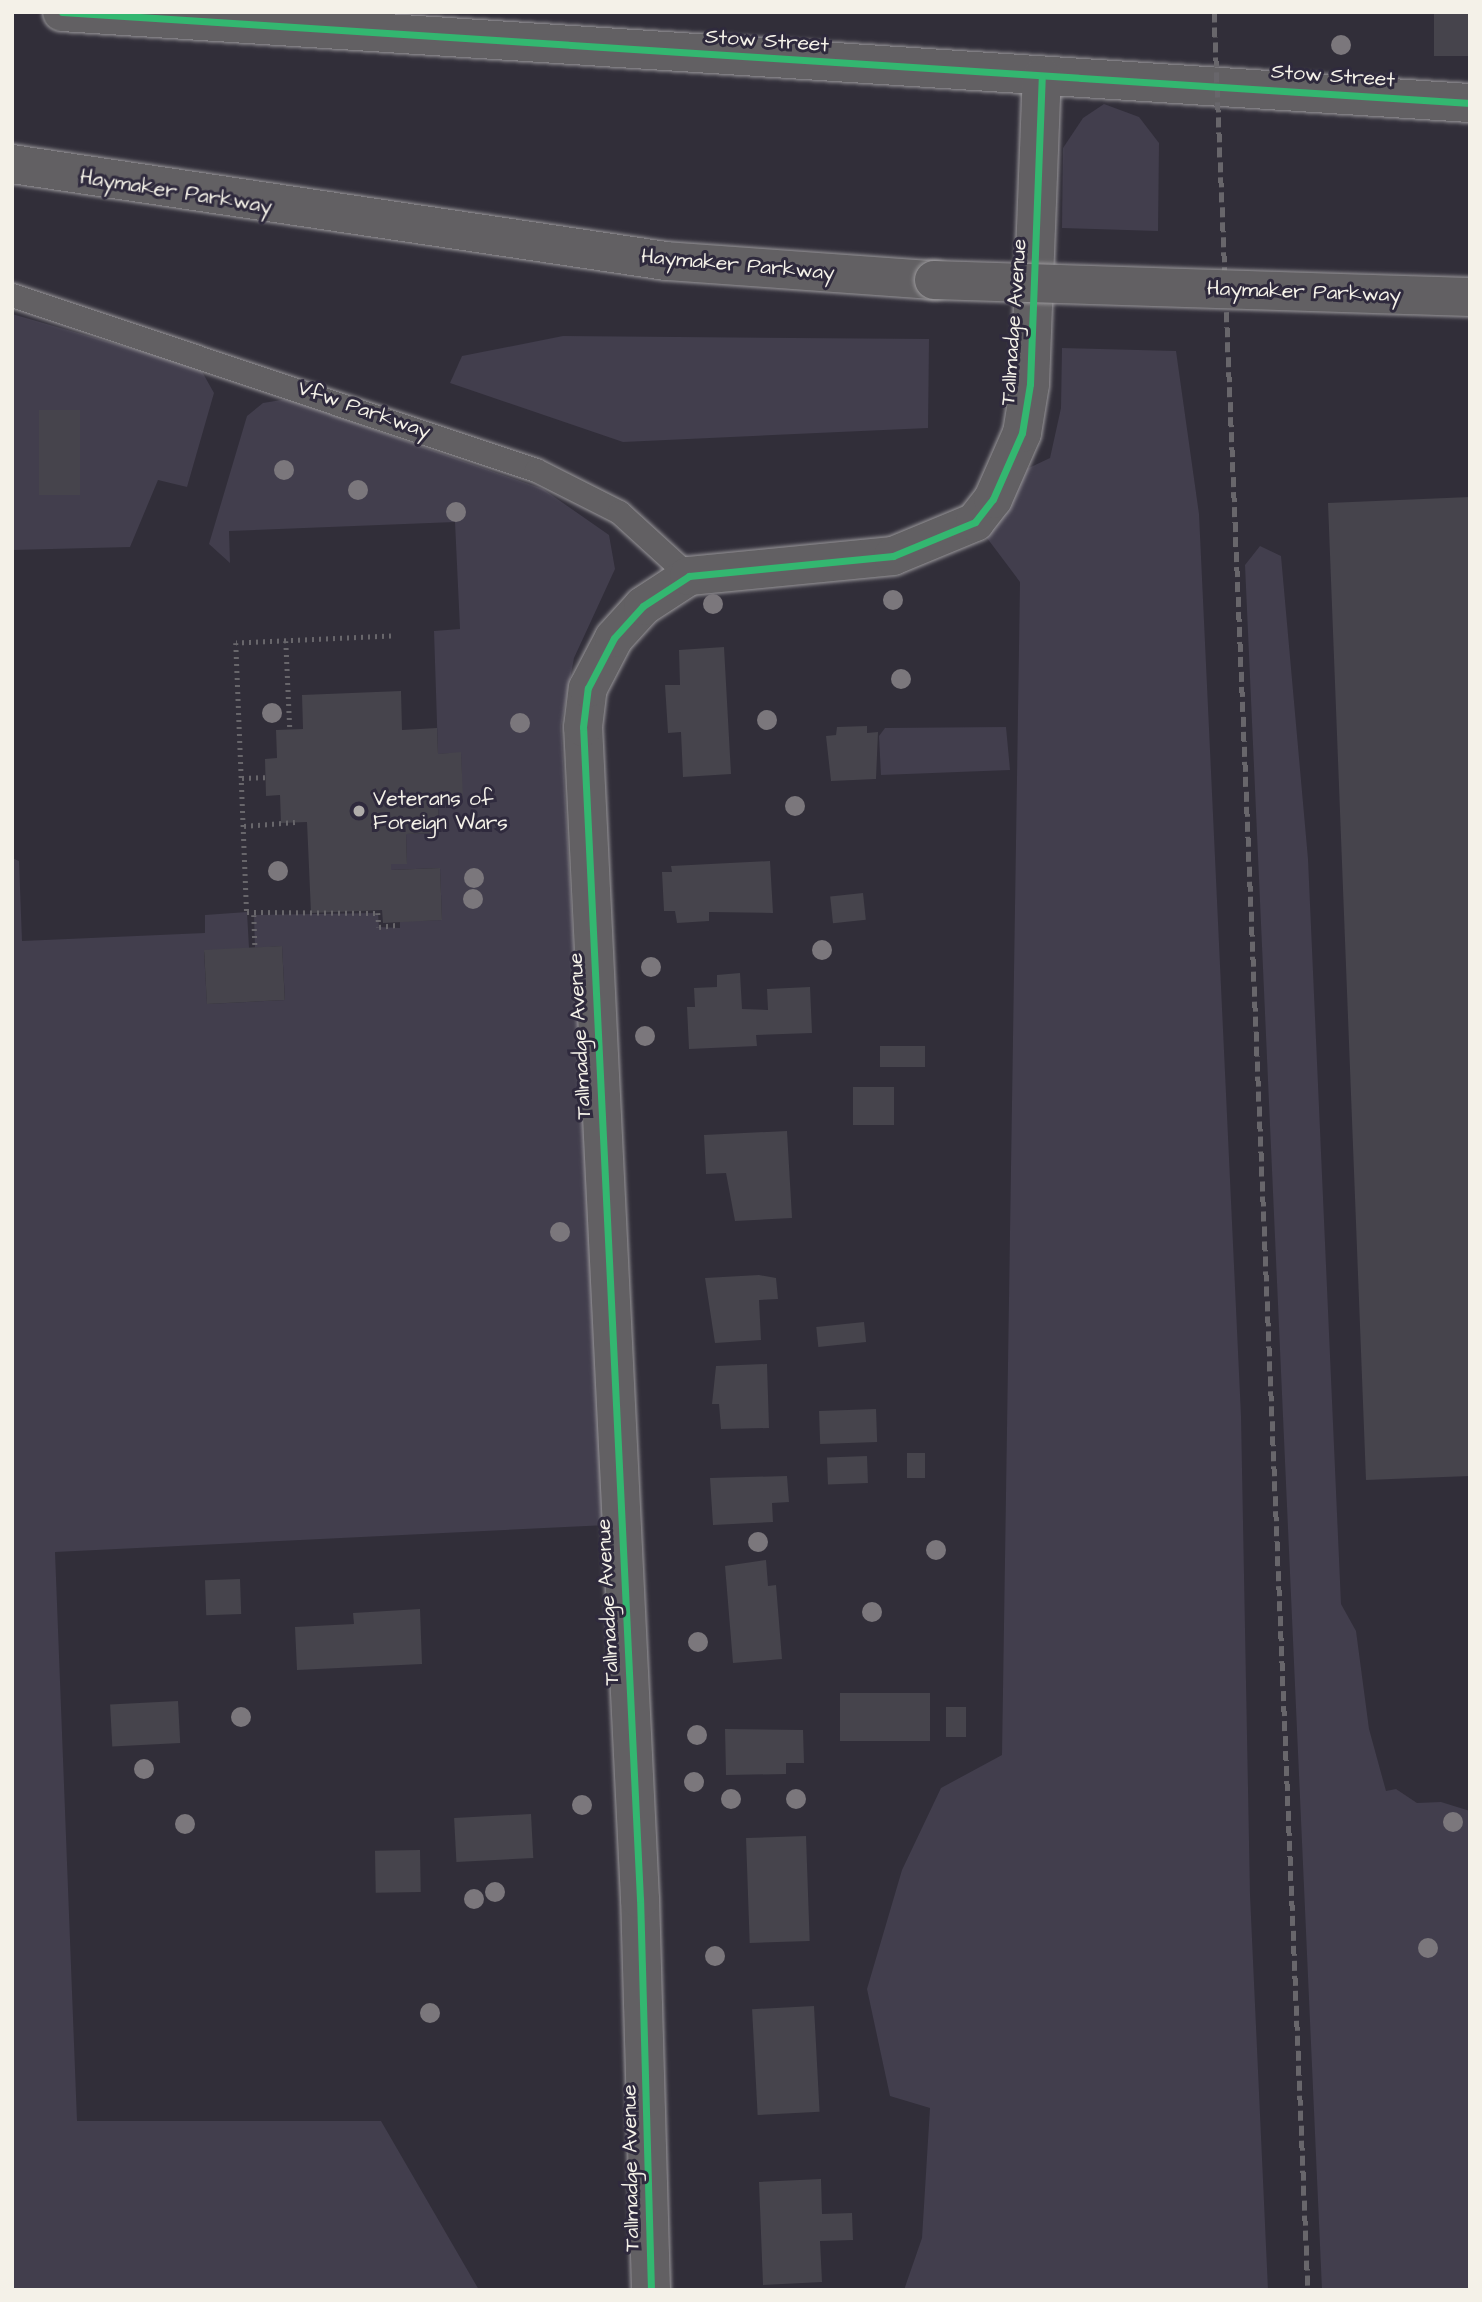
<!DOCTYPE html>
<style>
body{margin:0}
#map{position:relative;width:1482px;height:2302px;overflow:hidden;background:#312e39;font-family:"Architects Daughter",sans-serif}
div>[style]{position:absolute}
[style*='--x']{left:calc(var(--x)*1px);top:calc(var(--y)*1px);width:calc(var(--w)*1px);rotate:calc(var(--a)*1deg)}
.green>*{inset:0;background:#423e4d}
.building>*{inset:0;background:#46444c;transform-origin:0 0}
.path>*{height:4.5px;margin-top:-2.25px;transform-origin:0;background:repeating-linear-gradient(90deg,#68666b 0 2px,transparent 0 7px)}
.roads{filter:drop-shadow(0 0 2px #9a989b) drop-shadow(0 0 2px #9a989b)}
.lane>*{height:23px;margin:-11.5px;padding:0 11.5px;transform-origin:11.5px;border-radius:11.5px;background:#626063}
.street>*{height:38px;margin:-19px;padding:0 19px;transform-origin:19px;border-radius:19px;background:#626063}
.primary>*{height:38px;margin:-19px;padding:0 19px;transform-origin:19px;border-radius:19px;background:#626063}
.rail>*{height:5px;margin-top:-2.5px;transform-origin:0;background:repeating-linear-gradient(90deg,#68666b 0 10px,transparent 0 15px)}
.bridges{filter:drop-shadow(0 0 2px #9a989b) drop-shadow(0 0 2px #9a989b)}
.primary-bridge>*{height:38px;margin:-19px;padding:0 19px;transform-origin:19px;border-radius:19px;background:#626063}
.cycleway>*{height:7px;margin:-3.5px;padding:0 3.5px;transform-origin:3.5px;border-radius:3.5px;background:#33b770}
.trees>*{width:20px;height:20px;margin:-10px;border-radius:50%;background:#7b777c}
.dots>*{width:19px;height:19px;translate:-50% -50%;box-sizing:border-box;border:4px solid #2f2a3d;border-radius:50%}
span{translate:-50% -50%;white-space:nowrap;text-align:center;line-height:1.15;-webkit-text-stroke:6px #2f2a3d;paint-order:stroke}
.street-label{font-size:21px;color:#f4f1e8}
.poi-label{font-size:21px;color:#f4f1e8}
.left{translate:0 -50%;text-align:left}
.frame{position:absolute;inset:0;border:14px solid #f4f1e8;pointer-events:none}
</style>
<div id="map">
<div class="green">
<div style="clip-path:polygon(1104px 104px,1139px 117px,1159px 143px,1158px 231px,1062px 228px,1063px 148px,1083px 118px)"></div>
<div style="clip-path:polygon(12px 314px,200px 368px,214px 393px,187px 487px,158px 480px,130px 547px,12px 550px)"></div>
<div style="clip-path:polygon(563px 336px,929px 339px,928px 428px,623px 442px,450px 383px,462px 356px)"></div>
<div style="clip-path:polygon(1062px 348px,1176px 351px,1199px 514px,1241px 1416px,1250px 1895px,1268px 2290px,904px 2290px,922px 2238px,930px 2108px,890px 2096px,867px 1989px,902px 1870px,941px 1788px,1002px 1755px,1020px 582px,975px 522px,1003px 480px,1050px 458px,1061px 408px)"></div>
<div style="clip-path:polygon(287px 399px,543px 489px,609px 535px,615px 569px,574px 658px,561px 726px,607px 1525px,55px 1552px,77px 2121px,381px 2121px,479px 2290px,12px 2290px,12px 858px,19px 861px,22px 941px,205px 933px,205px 915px,247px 912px,249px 948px,204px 952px,207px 1004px,285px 1000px,282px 946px,255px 948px,254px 915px,378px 913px,379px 927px,400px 928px,400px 921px,442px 920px,440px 868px,391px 870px,391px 864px,407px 863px,406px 834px,439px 833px,438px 799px,462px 798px,461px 753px,438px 754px,434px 631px,460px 629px,455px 522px,229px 531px,230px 563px,209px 544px,247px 416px,263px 403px)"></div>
<div style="clip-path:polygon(1260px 546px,1281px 556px,1308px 859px,1341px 1604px,1356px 1631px,1369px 1729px,1386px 1791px,1396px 1789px,1417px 1803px,1441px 1802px,1470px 1811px,1470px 2290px,1322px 2290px,1245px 565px)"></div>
<div style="clip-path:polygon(1006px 727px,1010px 770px,881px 775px,879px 736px,885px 728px)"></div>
</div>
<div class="building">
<div style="left:1434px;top:12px;width:36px;height:44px"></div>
<div style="left:39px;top:410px;width:41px;height:85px"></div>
<div style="clip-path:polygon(1470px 497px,1470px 1476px,1366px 1480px,1328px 503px)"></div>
<div style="clip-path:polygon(724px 647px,731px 774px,683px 777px,681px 732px,668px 733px,665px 685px,680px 685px,679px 650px)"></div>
<div style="clip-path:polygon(401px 691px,402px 730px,437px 728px,438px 754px,461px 752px,463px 798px,438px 799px,439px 833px,406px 834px,407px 864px,391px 864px,391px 870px,440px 868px,442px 920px,383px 923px,382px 910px,311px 913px,307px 822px,281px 823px,280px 795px,266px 796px,265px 759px,277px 758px,276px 730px,303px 729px,302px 695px)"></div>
<div style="clip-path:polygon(867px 726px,867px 733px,878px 732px,876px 779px,831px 781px,826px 736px,836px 735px,837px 727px)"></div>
<div style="clip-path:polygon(770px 861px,773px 913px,709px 912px,709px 921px,677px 923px,675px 911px,664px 911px,662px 872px,672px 872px,671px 866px)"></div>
<div style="left:863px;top:893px;width:27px;height:33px;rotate:84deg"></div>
<div style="left:282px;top:946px;width:54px;height:78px;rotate:87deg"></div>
<div style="clip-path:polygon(740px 973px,742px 1009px,768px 1010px,767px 989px,810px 987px,812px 1033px,756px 1035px,757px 1046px,689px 1049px,687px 1007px,695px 1007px,694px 988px,717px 987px,717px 975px)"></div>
<div style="left:925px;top:1046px;width:21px;height:45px;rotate:90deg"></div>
<div style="left:853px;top:1087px;width:41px;height:38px"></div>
<div style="clip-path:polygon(787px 1131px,792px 1218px,735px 1221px,726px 1173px,706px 1174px,704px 1135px)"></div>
<div style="clip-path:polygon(759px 1275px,776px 1278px,778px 1299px,759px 1300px,761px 1340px,715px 1343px,705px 1278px)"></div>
<div style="left:864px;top:1322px;width:20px;height:48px;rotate:84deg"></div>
<div style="clip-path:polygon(767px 1364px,769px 1428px,721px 1429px,719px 1404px,712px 1404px,716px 1366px)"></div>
<div style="left:876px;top:1409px;width:33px;height:57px;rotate:88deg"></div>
<div style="left:907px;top:1453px;width:18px;height:25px"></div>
<div style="left:867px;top:1456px;width:27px;height:40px;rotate:88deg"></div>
<div style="clip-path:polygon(787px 1476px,789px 1502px,772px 1503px,773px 1522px,713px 1525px,710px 1478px)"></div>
<div style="clip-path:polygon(766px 1560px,768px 1586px,776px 1585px,782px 1659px,733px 1663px,725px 1566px)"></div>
<div style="left:240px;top:1579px;width:35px;height:35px;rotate:88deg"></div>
<div style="clip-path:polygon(420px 1609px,422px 1664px,297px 1670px,295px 1627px,354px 1624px,353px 1613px)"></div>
<div style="left:840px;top:1693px;width:90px;height:48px"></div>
<div style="left:178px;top:1701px;width:42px;height:68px;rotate:87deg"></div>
<div style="left:946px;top:1707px;width:20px;height:30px"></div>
<div style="clip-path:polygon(725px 1729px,803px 1730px,804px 1763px,786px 1763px,786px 1774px,726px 1775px)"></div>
<div style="left:531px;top:1814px;width:44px;height:77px;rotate:87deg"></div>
<div style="left:806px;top:1836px;width:105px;height:60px;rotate:88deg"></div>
<div style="left:420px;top:1850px;width:42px;height:45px;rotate:89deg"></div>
<div style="left:814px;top:2006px;width:106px;height:62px;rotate:87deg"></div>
<div style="clip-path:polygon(821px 2179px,822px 2214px,852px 2213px,853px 2240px,820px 2241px,822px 2282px,763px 2285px,759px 2182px)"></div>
</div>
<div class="path">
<div style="--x:391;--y:636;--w:155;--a:177.4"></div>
<div style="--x:236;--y:643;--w:269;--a:87.7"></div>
<div style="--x:247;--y:912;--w:131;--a:0.4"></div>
<div style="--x:378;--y:913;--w:14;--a:86"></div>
<div style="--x:379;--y:927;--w:17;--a:-7"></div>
<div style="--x:286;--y:641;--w:89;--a:87.4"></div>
<div style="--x:242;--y:778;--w:23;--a:-2"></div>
<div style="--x:244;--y:826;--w:51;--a:-4.5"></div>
<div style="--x:254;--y:915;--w:33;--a:88"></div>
</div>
<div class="roads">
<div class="lane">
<div style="--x:12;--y:295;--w:552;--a:18.47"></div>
<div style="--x:536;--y:470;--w:93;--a:26.8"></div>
<div style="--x:619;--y:512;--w:95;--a:42.4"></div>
</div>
<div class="street">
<div style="--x:62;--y:12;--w:1411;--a:3.7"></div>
<div style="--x:651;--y:2290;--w:391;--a:-91.6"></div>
<div style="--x:640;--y:1899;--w:1173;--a:-92.78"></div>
<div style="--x:583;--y:727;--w:39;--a:-83"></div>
<div style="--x:588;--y:688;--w:56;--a:-62.5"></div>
<div style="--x:614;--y:638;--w:43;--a:-47.8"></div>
<div style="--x:643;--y:606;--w:55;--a:-33.1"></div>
<div style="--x:689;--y:576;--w:205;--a:-5.6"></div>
<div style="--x:893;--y:556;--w:89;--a:-22.5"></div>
<div style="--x:975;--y:522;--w:29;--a:-52"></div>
<div style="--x:993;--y:499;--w:72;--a:-66.3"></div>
<div style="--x:1022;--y:433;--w:50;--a:-80.7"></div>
<div style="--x:1030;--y:384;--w:308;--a:-87.8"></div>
</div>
<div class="primary">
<div style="--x:12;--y:164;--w:661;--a:8.44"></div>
<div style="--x:666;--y:261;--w:269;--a:4.1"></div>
</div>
</div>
<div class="rail">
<div style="--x:1214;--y:12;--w:2280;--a:87.64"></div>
</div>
<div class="bridges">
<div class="primary-bridge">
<div style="--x:934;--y:280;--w:536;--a:1.82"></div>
</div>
</div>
<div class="cycleway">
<div style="--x:62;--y:12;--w:1411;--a:3.7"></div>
<div style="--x:651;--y:2290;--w:391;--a:-91.6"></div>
<div style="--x:640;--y:1899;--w:1173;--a:-92.78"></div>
<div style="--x:583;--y:727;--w:39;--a:-83"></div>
<div style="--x:588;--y:688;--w:56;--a:-62.5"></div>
<div style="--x:614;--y:638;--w:43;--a:-47.8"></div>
<div style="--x:643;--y:606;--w:55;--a:-33.1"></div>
<div style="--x:689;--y:576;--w:205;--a:-5.6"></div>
<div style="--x:893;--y:556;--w:89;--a:-22.5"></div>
<div style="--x:975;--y:522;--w:29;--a:-52"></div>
<div style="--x:993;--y:499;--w:72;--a:-66.3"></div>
<div style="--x:1022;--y:433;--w:50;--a:-80.7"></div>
<div style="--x:1030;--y:384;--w:308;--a:-87.8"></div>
</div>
<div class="trees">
<div style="left:1341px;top:45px"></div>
<div style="left:284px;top:470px"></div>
<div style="left:358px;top:490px"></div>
<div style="left:456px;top:512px"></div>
<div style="left:893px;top:600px"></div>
<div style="left:713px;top:604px"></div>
<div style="left:901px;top:679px"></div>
<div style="left:272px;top:713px"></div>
<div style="left:767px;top:720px"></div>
<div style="left:520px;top:723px"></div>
<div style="left:795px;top:806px"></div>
<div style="left:278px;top:871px"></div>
<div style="left:474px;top:878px"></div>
<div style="left:473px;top:899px"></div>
<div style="left:822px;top:950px"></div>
<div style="left:651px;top:967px"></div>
<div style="left:645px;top:1036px"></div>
<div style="left:560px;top:1232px"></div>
<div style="left:758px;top:1542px"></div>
<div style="left:936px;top:1550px"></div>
<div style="left:872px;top:1612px"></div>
<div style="left:698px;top:1642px"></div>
<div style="left:241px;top:1717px"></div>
<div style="left:697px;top:1735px"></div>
<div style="left:144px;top:1769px"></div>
<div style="left:694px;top:1782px"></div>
<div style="left:731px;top:1799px"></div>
<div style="left:796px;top:1799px"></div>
<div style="left:582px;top:1805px"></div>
<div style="left:1453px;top:1822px"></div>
<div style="left:185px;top:1824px"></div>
<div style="left:495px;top:1892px"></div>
<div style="left:474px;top:1899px"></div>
<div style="left:1428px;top:1948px"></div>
<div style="left:715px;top:1956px"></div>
<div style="left:430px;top:2013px"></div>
</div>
<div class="dots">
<div style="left:359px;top:811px;background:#b0adab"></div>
</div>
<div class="street-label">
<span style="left:767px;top:41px;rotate:4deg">Stow Street</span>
<span style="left:1333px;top:76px;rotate:4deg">Stow Street</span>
<span style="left:176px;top:192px;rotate:9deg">Haymaker Parkway</span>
<span style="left:738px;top:265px;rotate:5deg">Haymaker Parkway</span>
<span style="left:1304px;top:292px;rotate:2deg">Haymaker Parkway</span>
<span style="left:1014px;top:322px;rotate:-86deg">Tallmadge Avenue</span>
<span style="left:364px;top:410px;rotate:19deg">Vfw Parkway</span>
<span style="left:580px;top:1036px;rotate:-93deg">Tallmadge Avenue</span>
<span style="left:608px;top:1602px;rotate:-93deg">Tallmadge Avenue</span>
<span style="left:631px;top:2168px;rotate:-91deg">Tallmadge Avenue</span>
</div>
<div class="poi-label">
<span class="left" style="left:373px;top:811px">Veterans of<br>Foreign Wars</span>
</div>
<div class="frame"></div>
</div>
